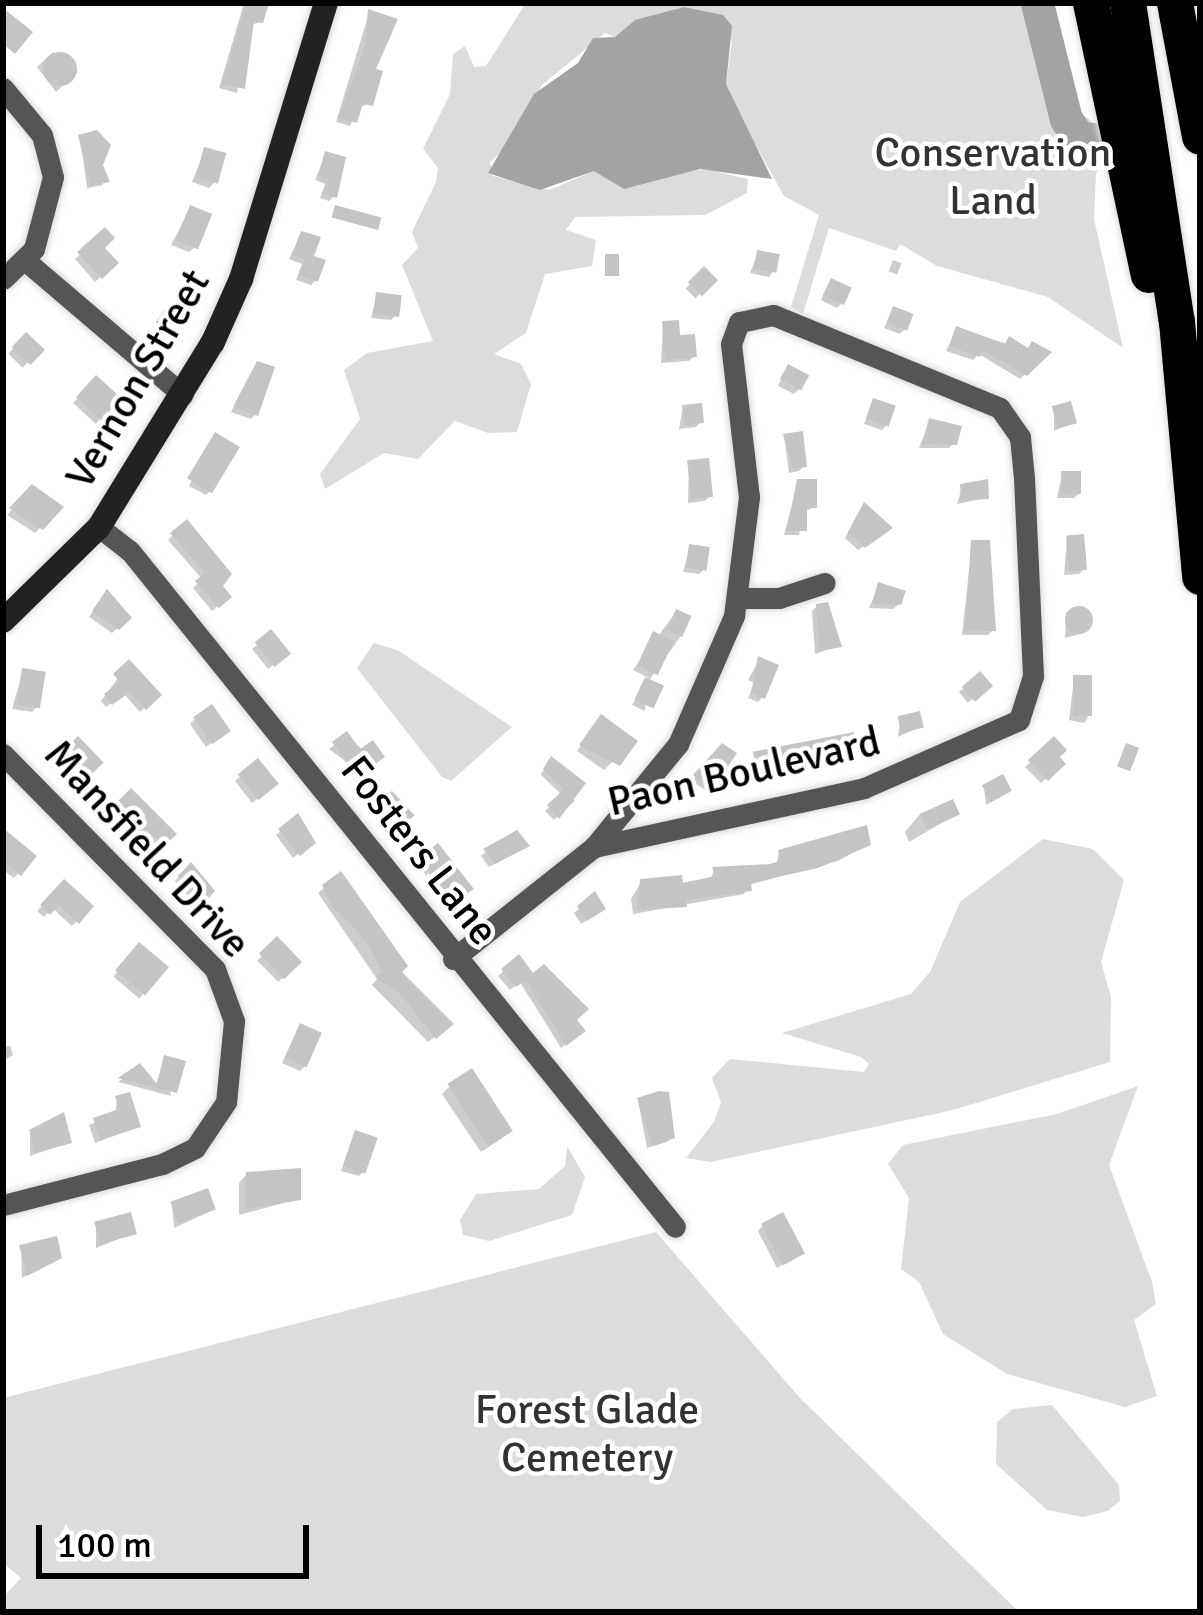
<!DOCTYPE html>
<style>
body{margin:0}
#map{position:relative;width:1203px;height:1615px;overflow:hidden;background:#fff;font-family:Signika,sans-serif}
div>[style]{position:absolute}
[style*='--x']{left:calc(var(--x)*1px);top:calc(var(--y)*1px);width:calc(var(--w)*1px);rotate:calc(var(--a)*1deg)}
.green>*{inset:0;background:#dcdcdc}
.water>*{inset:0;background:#a3a3a3}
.shadow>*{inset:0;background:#0003;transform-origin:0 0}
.river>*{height:33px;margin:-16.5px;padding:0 16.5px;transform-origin:16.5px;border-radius:16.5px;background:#a3a3a3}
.building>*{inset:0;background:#c4c4c4;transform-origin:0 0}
.round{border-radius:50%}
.roads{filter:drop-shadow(0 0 3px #dbdbdb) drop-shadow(0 0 3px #dbdbdb)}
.street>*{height:21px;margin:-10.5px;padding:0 10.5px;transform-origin:10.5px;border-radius:10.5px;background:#555}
.secondary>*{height:24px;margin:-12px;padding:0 12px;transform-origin:12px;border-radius:12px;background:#222}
.highway>*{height:36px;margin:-18px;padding:0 18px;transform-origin:18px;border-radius:18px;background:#000}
span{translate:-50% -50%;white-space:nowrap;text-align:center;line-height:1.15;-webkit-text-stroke:9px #fff;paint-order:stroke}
.park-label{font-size:42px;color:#333}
.street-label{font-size:42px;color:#000}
.frame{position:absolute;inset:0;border:6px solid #000;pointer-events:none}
.scale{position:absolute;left:36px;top:1525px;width:273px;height:54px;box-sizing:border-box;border:6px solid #000;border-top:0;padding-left:15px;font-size:36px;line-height:42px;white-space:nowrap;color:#000;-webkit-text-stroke:9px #fff;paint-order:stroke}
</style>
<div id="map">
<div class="green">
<div style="clip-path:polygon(526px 3px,1042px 3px,1069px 104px,1100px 128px,1105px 156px,1096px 174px,1094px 219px,1123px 348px,1048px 297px,937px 266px,900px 244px,896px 251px,829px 228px,803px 314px,791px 307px,819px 215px,784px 196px,738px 113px,726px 84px,732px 41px,711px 17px,678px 8px,655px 21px,635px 20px,615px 37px,605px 33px,542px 85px,511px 144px,490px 162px,493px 176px,549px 190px,594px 171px,709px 170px,748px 179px,747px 193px,705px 215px,575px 217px,566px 230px,596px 240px,592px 266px,545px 274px,526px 333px,494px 354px,521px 364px,531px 384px,517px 432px,488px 433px,455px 421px,418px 459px,384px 453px,325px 489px,320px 474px,360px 419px,344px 370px,367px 353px,433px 341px,402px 265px,418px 248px,412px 232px,436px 182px,438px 168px,423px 149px,450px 94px,453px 54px,465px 46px,474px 67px,486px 66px)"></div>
<div style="clip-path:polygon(374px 643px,399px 651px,512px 727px,451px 781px,442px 777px,357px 668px)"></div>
<div style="clip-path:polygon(1043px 839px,1093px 849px,1124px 880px,1101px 962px,1111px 997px,1110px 1062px,953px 1110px,711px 1162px,686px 1158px,714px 1122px,721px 1102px,712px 1078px,730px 1059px,864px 1072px,869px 1064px,861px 1057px,782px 1033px,911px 994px,930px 972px,960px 902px)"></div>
<div style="clip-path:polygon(1138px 1086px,1109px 1165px,1152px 1282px,1156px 1304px,1134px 1320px,1157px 1396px,1125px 1407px,1007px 1374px,943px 1334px,919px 1282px,901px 1269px,909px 1198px,888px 1164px,903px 1145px,1057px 1114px)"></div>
<div style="clip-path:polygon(567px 1146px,585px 1177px,572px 1215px,489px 1241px,463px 1235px,460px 1220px,476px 1194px,539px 1189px,565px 1166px)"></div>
<div style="clip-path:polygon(656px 1232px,799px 1397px,1019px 1612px,3px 1612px,3px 1597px,21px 1578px,3px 1563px,3px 1398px)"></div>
<div style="clip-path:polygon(1052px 1405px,1119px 1485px,1120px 1501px,1107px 1511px,1083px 1517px,1047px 1510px,996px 1464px,997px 1422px,1013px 1409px)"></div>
</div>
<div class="water">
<div style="clip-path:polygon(684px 7px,723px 15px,732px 26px,726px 84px,772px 179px,700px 169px,624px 189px,594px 171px,540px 190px,488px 173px,534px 94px,578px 63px,593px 38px,615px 37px,635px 20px)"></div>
</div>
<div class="shadow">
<div style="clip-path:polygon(244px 3px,263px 3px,261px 22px,250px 25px,237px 93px,219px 88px)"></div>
<div style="clip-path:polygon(369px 13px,370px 104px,359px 107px,350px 126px,336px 122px)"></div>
<div style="clip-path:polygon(53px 52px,78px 72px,56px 92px,37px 67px)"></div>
<div style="clip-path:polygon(80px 137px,100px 165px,103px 185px,87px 188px)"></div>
<div style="clip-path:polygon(205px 150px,214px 183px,209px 188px,192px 182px)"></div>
<div style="clip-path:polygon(326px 154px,334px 196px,329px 201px,320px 198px,325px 184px,315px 180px)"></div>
<div style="clip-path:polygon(190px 208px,194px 248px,189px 252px,171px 245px)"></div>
<div style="clip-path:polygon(105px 231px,101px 248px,115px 263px,95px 282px,75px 259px)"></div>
<div style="clip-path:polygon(301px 234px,316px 280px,311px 285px,296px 280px,302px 264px,289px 259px)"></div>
<div style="clip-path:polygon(758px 253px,773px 272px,769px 277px,750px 273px)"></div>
<div style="left:893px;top:260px;width:9px;height:12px;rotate:21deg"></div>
<div style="left:704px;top:270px;width:14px;height:26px;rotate:45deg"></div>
<div style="clip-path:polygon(827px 287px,842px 303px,837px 308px,821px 300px)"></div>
<div style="clip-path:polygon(377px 295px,396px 315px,391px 320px,371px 318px)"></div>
<div style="clip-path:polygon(894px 309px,905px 329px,900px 334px,884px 328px)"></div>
<div style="clip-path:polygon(164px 313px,169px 331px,164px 336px,153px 328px)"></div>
<div style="clip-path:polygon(663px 324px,694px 356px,689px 361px,661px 363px)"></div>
<div style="clip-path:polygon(957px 330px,1046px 354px,1020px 379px,979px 354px,973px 360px,946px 351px)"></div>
<div style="left:26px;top:336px;width:20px;height:25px;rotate:45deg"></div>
<div style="clip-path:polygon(253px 370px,256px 414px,251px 419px,231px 412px)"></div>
<div style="clip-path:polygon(784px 373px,799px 389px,794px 394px,778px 386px)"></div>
<div style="clip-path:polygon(96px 379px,115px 396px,96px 424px,73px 403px)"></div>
<div style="clip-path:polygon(874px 402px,887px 425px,882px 430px,864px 424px)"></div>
<div style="clip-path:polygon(683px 407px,701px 422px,696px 427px,679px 429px)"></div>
<div style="clip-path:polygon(1054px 409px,1074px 422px,1054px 431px)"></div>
<div style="clip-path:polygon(930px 421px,954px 443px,949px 448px,919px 448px)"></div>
<div style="clip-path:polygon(215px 436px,210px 491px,206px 495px,189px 486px)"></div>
<div style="clip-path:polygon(784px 436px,804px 466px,799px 471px,789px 473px)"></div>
<div style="clip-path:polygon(689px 463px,710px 496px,705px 501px,688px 503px)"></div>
<div style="clip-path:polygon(1062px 474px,1079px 493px,1074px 498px,1057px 498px)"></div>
<div style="clip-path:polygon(798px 482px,814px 507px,804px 512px,799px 535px,784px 535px)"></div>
<div style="clip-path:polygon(962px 487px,986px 498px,957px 504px)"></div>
<div style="clip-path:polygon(32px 488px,60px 507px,35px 533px,7px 515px)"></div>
<div style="clip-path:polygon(860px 510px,884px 532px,858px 550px,845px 538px)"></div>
<div style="clip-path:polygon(186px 523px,228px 597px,212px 611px,193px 588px,202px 579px,168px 540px)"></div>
<div style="clip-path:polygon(1067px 539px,1084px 569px,1079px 574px,1064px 575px)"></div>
<div style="clip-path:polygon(972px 543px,993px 630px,988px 635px,962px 635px)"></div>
<div style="clip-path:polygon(690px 547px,704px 569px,699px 574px,683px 572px)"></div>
<div style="clip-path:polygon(879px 585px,899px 604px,893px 609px,869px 608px)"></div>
<div style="clip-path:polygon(103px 598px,128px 618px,112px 633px,89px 617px)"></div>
<div style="clip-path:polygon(817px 606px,839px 646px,815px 654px,812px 611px)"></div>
<div style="clip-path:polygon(1083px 606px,1087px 632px,1065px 638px,1066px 612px)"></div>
<div style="clip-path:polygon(676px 612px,681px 636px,648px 682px,645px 711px,632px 705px,649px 678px,633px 670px)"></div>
<div style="clip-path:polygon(271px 633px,282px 658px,268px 669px,252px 649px)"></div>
<div style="clip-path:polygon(759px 660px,763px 697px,758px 702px,748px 698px,755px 683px,748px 680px)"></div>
<div style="clip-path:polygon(129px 663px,158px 694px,140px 712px,124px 694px,106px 707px,101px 701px)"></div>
<div style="clip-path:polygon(23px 671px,37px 707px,32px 712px,12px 709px)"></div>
<div style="left:980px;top:675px;width:14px;height:27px;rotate:51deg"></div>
<div style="clip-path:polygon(1074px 678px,1088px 718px,1084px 723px,1069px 720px)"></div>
<div style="clip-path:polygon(195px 719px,222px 735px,206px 747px,190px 724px)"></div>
<div style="clip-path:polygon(900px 720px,920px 727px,898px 737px)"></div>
<div style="clip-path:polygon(597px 723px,633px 741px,604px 770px,577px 751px)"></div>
<div style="clip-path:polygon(346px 736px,377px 761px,361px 773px,329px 749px)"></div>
<div style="left:78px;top:740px;width:32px;height:28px;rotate:46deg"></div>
<div style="clip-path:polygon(1054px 740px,1062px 764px,1041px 783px,1025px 767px)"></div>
<div style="clip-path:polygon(722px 747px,712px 786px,707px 791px,691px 781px)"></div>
<div style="clip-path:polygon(854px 747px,849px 752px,754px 779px,756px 762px)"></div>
<div style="clip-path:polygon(257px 762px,270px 789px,252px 803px,235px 781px)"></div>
<div style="clip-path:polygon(547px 764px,575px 801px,554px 820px,545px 811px,562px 795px,541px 775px)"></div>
<div style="clip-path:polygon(984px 788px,1004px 795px,986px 805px)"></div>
<div style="clip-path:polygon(131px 792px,173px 834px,159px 847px,112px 811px)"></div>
<div style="left:391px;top:795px;width:28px;height:25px;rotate:46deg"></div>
<div style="clip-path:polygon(921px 813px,957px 814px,909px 842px,905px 832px)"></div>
<div style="clip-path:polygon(297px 818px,312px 842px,293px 858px,276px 835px)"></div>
<div style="clip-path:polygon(3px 839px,33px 856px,14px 878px,3px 870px)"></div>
<div style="clip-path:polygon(494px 844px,521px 850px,489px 867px,481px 856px)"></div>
<div style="clip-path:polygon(868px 844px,838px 861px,748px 885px,744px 894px,633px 914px,631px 899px,642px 881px,681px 887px,710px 880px,714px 870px,776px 865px,779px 853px)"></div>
<div style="left:437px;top:847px;width:53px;height:26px;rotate:52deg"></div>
<div style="left:191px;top:867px;width:31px;height:21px;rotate:50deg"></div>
<div style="clip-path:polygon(64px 883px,90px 907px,72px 926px,52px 908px,44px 917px,37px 911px)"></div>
<div style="clip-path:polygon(324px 888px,445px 1029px,428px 1042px,372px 985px,377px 979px,318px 893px)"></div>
<div style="clip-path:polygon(595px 896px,598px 913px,581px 924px,574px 913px)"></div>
<div style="left:277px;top:941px;width:30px;height:28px;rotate:45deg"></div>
<div style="left:139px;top:946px;width:34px;height:40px;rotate:40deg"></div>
<div style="clip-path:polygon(518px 959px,582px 1031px,561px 1048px,520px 982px,510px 990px,498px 976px)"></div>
<div style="clip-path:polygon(300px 1026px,305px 1066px,300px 1071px,282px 1063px)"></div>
<div style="clip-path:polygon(10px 1046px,13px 1055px,3px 1061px,3px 1085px,3px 1047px)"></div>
<div style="clip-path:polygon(165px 1058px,171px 1096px,118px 1082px,139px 1067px,155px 1087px)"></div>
<div style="clip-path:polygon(450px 1086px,502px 1138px,481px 1152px,442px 1094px)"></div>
<div style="clip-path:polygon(117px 1099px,138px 1127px,95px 1143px,89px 1125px,115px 1114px)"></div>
<div style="clip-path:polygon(638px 1101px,672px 1137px,667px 1142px,647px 1148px)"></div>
<div style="clip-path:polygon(30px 1133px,69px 1142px,30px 1156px)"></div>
<div style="clip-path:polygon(356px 1134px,364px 1171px,359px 1176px,341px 1171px)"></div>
<div style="clip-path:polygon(247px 1174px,298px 1199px,239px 1215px,239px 1183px)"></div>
<div style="clip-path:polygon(172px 1205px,213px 1210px,174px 1228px)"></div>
<div style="clip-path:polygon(96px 1225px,134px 1233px,96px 1248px)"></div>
<div style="clip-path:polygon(762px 1226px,796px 1257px,777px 1268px,758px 1231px)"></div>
<div style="clip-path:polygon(21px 1248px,59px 1257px,22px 1278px)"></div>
</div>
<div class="river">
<div style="--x:1037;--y:3;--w:120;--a:76"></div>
<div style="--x:1066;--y:119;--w:22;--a:56"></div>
<div style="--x:1078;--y:137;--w:30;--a:8"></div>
</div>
<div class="building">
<div style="clip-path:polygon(246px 3px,269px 3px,263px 23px,254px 21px,245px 89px,222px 84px)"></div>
<div style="clip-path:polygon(3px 8px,33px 32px,15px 54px,3px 44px)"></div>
<div style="clip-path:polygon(368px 9px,398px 19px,376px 69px,383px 71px,373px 106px,363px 103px,357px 123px,338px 118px,365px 47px)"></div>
<div class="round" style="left:43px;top:52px;width:34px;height:34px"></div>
<div style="clip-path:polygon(97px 130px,111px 145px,103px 165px,110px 182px,90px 186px,78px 135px)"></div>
<div style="left:204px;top:147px;width:23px;height:32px;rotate:15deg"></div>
<div style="clip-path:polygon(325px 151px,346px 157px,337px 198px,323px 194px,328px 179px,318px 176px)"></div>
<div style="left:190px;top:205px;width:24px;height:38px;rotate:22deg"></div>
<div style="left:335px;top:205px;width:48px;height:13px;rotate:15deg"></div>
<div style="clip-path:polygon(105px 227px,115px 238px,105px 248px,119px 263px,102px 279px,77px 252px)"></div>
<div style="clip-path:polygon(301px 231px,321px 237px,314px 256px,326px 260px,318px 282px,299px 275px,305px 259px,292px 254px)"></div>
<div style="left:757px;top:250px;width:23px;height:19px;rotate:10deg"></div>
<div style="left:605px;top:254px;width:14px;height:22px"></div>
<div style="left:704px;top:266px;width:20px;height:23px;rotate:45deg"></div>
<div style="left:831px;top:278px;width:23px;height:19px;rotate:25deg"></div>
<div style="left:376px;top:292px;width:26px;height:22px;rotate:7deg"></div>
<div style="left:168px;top:305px;width:19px;height:21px;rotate:36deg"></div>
<div style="left:893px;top:306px;width:22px;height:18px;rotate:21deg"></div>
<div style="clip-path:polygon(679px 320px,680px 335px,695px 334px,697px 357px,665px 360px,662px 321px)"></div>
<div style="clip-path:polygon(956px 326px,1005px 344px,1009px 336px,1028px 348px,1032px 341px,1052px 352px,1027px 376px,983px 350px,980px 357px,949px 346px)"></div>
<div style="left:26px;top:332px;width:26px;height:21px;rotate:43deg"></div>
<div style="clip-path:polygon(257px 361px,275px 367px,258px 416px,233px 407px)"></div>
<div style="left:788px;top:364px;width:24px;height:17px;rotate:28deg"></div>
<div style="clip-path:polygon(96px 375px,119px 396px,103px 422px,76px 397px)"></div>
<div style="left:873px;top:398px;width:24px;height:22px;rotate:19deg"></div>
<div style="left:1071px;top:401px;width:23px;height:20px;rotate:75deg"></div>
<div style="left:702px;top:403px;width:20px;height:20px;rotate:84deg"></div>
<div style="clip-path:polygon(929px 418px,962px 426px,957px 445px,922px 444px)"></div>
<div style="clip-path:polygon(803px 431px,807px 467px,793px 469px,783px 434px)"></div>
<div style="left:215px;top:432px;width:29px;height:54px;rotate:31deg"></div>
<div style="left:709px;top:458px;width:39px;height:22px;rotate:84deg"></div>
<div style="left:1061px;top:471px;width:20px;height:23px"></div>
<div style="clip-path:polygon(797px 479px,817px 479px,817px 508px,807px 508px,807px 531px,787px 531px)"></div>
<div style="clip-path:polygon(988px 479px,989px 499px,961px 500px,960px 484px)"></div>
<div style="clip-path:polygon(32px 484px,64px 507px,43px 530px,9px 508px)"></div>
<div style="clip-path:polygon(864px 502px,893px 528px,865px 548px,848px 532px)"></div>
<div style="clip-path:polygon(187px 519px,232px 574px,223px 586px,232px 597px,219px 608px,195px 581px,205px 573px,170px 533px)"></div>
<div style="left:1084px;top:534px;width:36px;height:18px;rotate:85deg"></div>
<div style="clip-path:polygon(971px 540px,990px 540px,996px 631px,965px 631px)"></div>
<div style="left:689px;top:544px;width:21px;height:24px;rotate:8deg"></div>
<div style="clip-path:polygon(878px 582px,906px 591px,901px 605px,872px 604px)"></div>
<div style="clip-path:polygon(107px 589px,132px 618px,119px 630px,92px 611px)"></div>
<div style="clip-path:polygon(828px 602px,842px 647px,819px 651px,816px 604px)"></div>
<div class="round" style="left:1065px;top:606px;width:28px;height:28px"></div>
<div style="left:676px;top:609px;width:17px;height:23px;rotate:24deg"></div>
<div style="left:271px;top:629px;width:32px;height:21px;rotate:51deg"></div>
<div style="left:653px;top:631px;width:23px;height:38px;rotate:25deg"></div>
<div style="clip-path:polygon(758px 656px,779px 665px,765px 699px,751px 693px)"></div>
<div style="clip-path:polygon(129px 659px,162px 695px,146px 710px,130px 692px,112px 705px,104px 694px,120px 682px,113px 674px)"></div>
<div style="left:22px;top:668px;width:24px;height:37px;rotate:9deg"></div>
<div style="left:980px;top:671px;width:20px;height:24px;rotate:49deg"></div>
<div style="left:1073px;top:675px;width:19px;height:41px"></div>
<div style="left:645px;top:677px;width:21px;height:25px;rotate:25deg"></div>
<div style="left:212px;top:704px;width:33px;height:23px;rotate:55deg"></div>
<div style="left:920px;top:711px;width:17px;height:23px;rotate:77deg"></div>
<div style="clip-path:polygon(601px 714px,638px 741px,620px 766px,579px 745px)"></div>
<div style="clip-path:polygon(347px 731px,360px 749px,373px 740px,385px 757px,367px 770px,355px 755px,346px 762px,332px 742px)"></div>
<div style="left:854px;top:732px;width:16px;height:103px;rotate:79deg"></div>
<div style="left:78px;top:736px;width:37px;height:25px;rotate:46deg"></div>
<div style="clip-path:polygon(1054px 736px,1067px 750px,1060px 757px,1066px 764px,1048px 781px,1028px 760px)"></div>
<div style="clip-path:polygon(722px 743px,737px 753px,714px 788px,693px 775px)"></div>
<div style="left:1126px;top:743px;width:14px;height:25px;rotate:21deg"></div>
<div style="clip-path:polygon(551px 756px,586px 783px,559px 819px,547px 805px,564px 789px,543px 769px)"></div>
<div style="left:258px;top:758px;width:33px;height:26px;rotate:51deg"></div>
<div style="left:1003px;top:774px;width:19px;height:24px;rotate:62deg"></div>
<div style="clip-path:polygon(131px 788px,177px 834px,165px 845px,114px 805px)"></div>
<div style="left:392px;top:791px;width:33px;height:21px;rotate:47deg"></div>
<div style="left:953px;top:799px;width:17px;height:36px;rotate:66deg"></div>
<div style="clip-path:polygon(298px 813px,316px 843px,300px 856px,278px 829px)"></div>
<div style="clip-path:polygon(867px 825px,871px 845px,818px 868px,751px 883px,752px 891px,686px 900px,687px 907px,637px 910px,640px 879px,682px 875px,683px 883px,715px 876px,712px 867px,770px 864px,780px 861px,778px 850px)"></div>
<div style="clip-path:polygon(3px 828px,37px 856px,21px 876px,3px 861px)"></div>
<div style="clip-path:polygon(517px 830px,530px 846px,495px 864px,483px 849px)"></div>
<div style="left:438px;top:843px;width:58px;height:23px;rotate:52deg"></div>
<div style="clip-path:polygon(191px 862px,215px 891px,205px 902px,178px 876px)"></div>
<div style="clip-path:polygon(341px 871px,408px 966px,402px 972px,454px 1024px,436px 1039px,401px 995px,375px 977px,382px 972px,367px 942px,332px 906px,322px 885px)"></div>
<div style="clip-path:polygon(64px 879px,94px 906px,79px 924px,59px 905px,50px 915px,40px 905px)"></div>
<div style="clip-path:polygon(595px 891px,606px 909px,587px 921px,577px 906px)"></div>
<div style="left:277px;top:936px;width:36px;height:25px;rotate:46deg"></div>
<div style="left:139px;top:942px;width:39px;height:37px;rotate:40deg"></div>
<div style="clip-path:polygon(519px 954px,533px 973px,544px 964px,589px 1009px,577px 1020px,586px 1031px,566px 1046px,526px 980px,516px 987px,501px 969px)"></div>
<div style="left:300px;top:1023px;width:24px;height:38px;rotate:24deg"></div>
<div style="clip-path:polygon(164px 1055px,186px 1061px,177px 1093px,118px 1078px,140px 1063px,157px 1084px)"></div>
<div style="left:472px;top:1068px;width:75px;height:29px;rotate:57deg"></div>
<div style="clip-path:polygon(659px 1091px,669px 1092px,675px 1138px,652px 1146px,637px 1098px)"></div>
<div style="clip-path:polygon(130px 1092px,141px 1127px,100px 1140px,93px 1118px,119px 1109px,115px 1096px)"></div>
<div style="clip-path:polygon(64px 1112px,72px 1143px,35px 1153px,29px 1130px)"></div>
<div style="left:355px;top:1130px;width:24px;height:38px;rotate:19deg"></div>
<div style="clip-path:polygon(301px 1168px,301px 1200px,246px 1209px,246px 1172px)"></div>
<div style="left:208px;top:1188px;width:23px;height:40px;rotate:70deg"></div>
<div style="left:131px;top:1212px;width:23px;height:38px;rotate:75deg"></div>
<div style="left:783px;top:1212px;width:47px;height:25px;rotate:62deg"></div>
<div style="clip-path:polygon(57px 1236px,62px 1258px,27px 1276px,19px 1245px)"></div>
</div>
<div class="roads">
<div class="street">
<div style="--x:3;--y:88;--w:61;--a:50.3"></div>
<div style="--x:42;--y:135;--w:43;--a:75.3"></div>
<div style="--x:53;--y:177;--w:74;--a:104.8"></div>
<div style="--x:34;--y:249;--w:43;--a:135.9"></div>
<div style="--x:26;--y:261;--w:206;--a:40.5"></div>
<div style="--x:99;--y:527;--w:39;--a:38"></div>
<div style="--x:130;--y:551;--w:868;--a:51.12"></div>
<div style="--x:739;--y:598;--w:40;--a:0"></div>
<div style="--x:779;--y:598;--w:48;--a:-18.1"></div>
<div style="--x:3;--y:754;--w:302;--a:45.4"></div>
<div style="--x:215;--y:969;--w:55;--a:69.9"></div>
<div style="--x:234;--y:1021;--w:81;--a:95.6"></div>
<div style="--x:226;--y:1102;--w:55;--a:124"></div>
<div style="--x:195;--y:1148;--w:37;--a:154"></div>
<div style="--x:162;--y:1164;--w:164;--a:165.5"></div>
<div style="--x:453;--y:959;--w:180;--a:-38.5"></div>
<div style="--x:594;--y:847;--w:276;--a:-12.3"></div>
<div style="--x:864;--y:788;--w:169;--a:-23.7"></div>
<div style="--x:1019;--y:720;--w:46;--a:-72.3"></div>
<div style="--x:1033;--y:676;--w:198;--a:-92.6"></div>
<div style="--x:1024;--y:478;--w:41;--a:-95.6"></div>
<div style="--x:1020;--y:437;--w:35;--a:-125"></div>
<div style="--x:1000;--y:408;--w:245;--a:-157.7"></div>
<div style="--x:773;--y:315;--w:35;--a:168"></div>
<div style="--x:739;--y:322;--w:23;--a:110"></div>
<div style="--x:731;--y:344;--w:154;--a:83.3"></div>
<div style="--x:749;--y:497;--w:120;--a:97.2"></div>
<div style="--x:734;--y:616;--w:140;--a:113.6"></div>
<div style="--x:678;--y:744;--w:133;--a:129.2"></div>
</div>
<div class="secondary">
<div style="--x:3;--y:621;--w:134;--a:-44.4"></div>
<div style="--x:99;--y:527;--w:217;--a:-58.4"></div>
<div style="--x:213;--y:342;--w:69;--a:-66"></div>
<div style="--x:241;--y:279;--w:289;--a:-72.9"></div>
</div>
<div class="highway">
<div style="--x:1091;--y:3;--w:278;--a:78"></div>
<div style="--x:1128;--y:3;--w:323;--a:81.3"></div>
<div style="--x:1177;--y:322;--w:256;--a:84.8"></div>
<div style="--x:1175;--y:3;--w:136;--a:79.4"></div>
</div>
</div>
<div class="park-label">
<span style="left:993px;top:177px">Conservation<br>Land</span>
<span style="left:587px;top:1434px">Forest Glade<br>Cemetery</span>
</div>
<div class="street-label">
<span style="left:138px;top:379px;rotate:-60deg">Vernon Street</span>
<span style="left:744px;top:772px;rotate:-13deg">Paon Boulevard</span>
<span style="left:147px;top:849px;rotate:47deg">Mansfield Drive</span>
<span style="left:419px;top:851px;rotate:52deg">Fosters Lane</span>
</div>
<div class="frame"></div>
<div class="scale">100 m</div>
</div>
